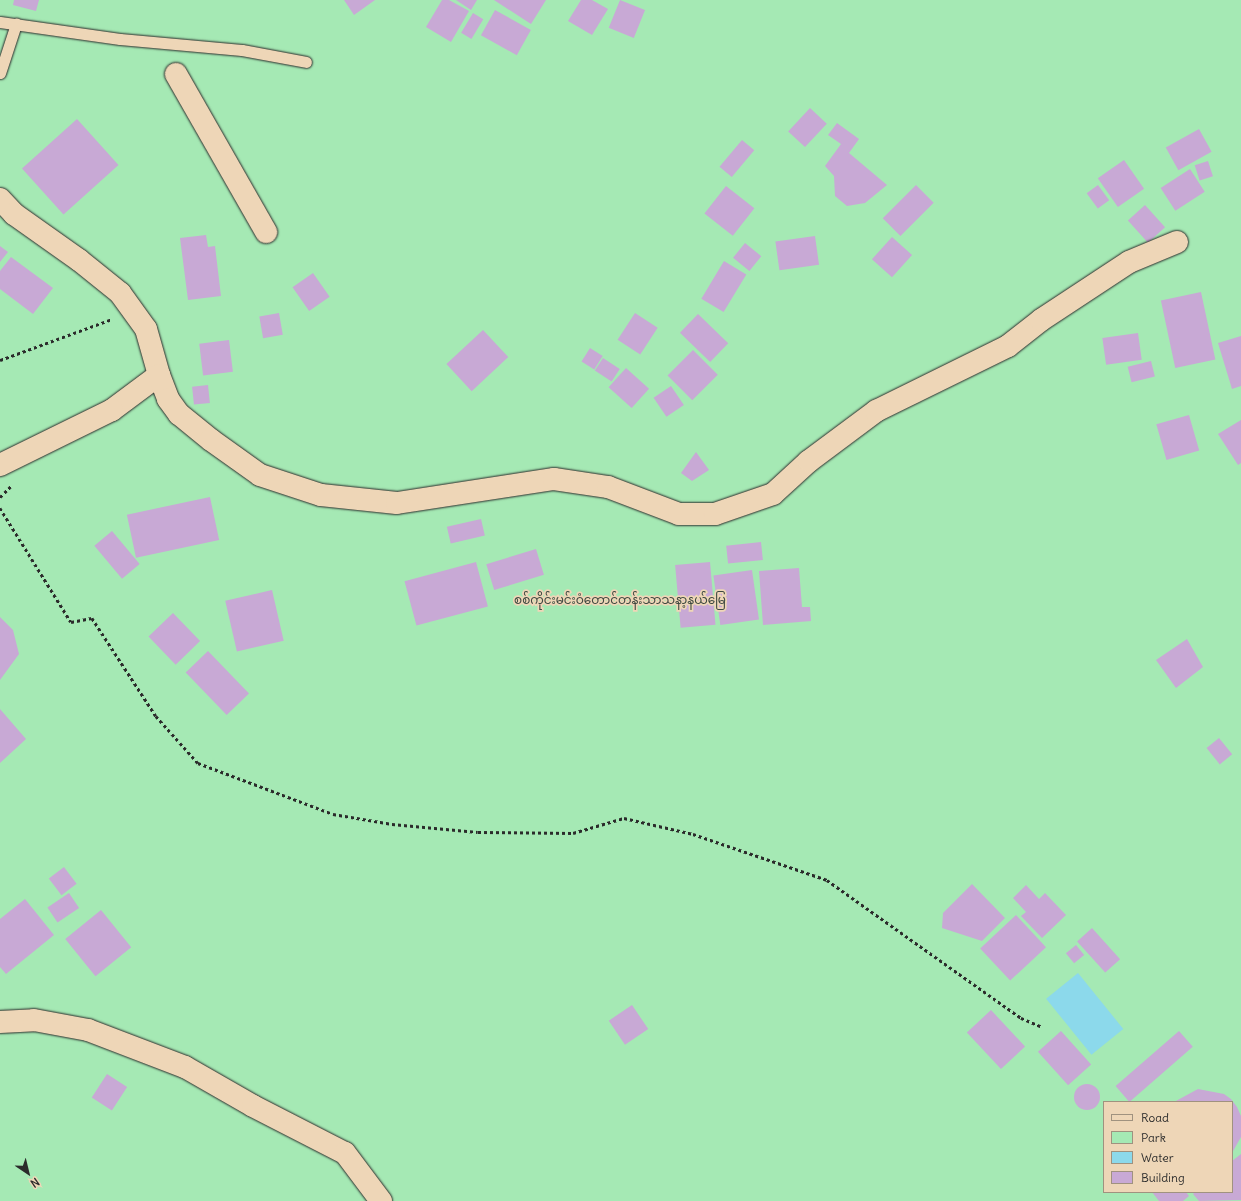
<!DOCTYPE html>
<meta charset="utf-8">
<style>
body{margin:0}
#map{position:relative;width:1241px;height:1201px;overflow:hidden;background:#e6cdbd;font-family:Delius,"Noto Sans Myanmar",sans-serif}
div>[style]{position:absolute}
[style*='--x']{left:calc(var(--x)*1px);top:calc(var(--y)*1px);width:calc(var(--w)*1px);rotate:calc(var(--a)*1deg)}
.green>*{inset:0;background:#a5e9b4}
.water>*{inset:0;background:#8cd9eb;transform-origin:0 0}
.building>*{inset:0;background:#c8a9d5;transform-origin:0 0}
.round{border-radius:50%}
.path>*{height:2.5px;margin-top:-1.25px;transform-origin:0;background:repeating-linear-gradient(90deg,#2b2b2b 0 3px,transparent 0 6px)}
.roads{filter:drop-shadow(0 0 1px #2b2b2b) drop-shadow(0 0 1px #2b2b2b)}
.service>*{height:11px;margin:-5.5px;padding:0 5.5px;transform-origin:5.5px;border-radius:5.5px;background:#eed6b7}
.minor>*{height:22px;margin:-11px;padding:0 11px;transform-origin:11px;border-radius:11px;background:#eed6b7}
span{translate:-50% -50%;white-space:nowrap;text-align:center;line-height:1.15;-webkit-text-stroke:3.5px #eed6b7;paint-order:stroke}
.park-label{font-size:12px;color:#3d4840}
.legend{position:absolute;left:1103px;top:1101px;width:130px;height:92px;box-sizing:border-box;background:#eed6b7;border:1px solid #a0927f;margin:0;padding:5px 7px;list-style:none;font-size:12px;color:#2b2b2b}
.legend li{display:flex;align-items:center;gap:8px;height:20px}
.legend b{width:20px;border:1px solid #a0927f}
.north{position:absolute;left:8px;top:1153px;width:40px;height:40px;-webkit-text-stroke:3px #eed6b7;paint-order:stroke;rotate:145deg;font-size:11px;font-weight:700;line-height:16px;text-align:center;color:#2b2b2b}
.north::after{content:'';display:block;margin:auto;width:14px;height:18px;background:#2b2b2b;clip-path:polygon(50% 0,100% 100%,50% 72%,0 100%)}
</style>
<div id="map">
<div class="green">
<div style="clip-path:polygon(evenodd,0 0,1241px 0,1241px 1201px,0 1201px,0 0,1104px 1102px,1232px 1102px,1232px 1192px,1104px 1192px,1104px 1102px)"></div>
</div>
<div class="water">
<div style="left:1078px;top:973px;width:72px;height:41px;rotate:51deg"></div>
</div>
<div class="building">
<div style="clip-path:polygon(14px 0,39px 0,36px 11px,13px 5px)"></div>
<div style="clip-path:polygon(344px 0,375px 0,354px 15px)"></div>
<div style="clip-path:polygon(442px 0,449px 0,469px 11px,451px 42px,426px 27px)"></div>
<div style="clip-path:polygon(456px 0,477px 0,471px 10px)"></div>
<div style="clip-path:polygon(494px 0,546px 0,531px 24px)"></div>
<div style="clip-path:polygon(581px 0,592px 0,608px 9px,592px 35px,568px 21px)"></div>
<div style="left:620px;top:0;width:27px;height:30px;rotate:22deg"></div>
<div style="left:495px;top:10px;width:41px;height:29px;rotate:29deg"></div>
<div style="left:473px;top:13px;width:12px;height:23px;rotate:31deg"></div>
<div style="left:810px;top:108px;width:23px;height:32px;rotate:43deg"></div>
<div style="left:77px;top:119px;width:62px;height:74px;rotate:48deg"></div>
<div style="clip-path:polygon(837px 123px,859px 139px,849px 153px,887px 185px,865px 203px,847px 206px,835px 196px,834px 176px,825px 166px,841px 144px,828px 135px)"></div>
<div style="left:1199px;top:129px;width:26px;height:38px;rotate:61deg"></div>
<div style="left:742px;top:140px;width:16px;height:35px;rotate:40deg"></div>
<div style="left:1124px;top:160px;width:35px;height:32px;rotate:55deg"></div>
<div style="left:1208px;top:161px;width:16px;height:14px;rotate:72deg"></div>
<div style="left:1190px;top:169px;width:27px;height:35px;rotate:57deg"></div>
<div style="left:916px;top:185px;width:25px;height:47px;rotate:45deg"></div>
<div style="left:1098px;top:185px;width:19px;height:14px;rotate:54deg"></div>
<div style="left:726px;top:186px;width:36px;height:35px;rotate:38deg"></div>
<div style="left:1145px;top:205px;width:30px;height:23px;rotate:48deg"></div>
<div style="clip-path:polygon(206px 235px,208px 247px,215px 246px,221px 296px,188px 300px,180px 238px)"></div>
<div style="left:815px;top:236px;width:29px;height:40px;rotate:82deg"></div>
<div style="left:892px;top:237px;width:27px;height:30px;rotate:42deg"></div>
<div style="left:745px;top:243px;width:21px;height:19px;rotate:39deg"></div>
<div style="clip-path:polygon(0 246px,8px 252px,0 262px)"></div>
<div style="clip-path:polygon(11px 257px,53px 288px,33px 314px,0 289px,0 271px)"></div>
<div style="left:724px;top:261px;width:26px;height:44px;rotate:31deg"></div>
<div style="left:313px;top:273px;width:29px;height:25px;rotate:55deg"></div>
<div style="left:1201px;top:292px;width:69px;height:41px;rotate:78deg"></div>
<div style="left:279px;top:313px;width:22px;height:20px;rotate:80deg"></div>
<div style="left:635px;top:313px;width:27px;height:32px;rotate:33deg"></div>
<div style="left:698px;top:314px;width:42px;height:26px;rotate:44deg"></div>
<div style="left:483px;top:330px;width:37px;height:50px;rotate:47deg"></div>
<div style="left:1138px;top:333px;width:27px;height:36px;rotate:82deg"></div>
<div style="clip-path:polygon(1241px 336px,1241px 386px,1232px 389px,1218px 343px)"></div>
<div style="left:229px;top:340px;width:32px;height:30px;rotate:83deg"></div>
<div style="left:590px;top:348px;width:15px;height:16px;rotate:32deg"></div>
<div style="left:693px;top:350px;width:35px;height:36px;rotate:45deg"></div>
<div style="left:603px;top:358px;width:20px;height:15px;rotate:33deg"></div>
<div style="left:1151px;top:361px;width:16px;height:24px;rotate:76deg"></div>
<div style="left:626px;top:368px;width:31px;height:26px;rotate:42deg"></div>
<div style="left:208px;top:385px;width:18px;height:16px;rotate:84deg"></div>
<div style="left:671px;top:386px;width:23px;height:21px;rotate:56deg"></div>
<div style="left:1189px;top:415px;width:37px;height:34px;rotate:74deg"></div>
<div style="clip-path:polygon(1241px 420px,1241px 463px,1238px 465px,1218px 434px)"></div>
<div style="clip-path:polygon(696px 452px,709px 470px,692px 481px,681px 473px)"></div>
<div style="left:210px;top:497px;width:44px;height:85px;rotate:78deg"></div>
<div style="left:481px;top:519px;width:17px;height:35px;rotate:77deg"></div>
<div style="left:112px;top:531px;width:43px;height:23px;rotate:50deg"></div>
<div style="left:761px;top:542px;width:18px;height:35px;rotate:84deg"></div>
<div style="left:536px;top:549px;width:27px;height:52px;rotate:73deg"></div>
<div style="left:476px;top:562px;width:46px;height:74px;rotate:75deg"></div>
<div style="left:710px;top:562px;width:63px;height:35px;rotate:85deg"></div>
<div style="clip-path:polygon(799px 568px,802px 607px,810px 607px,811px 621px,763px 625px,759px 571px)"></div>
<div style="left:752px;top:570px;width:50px;height:39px;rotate:82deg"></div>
<div style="left:272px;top:590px;width:52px;height:48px;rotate:77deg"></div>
<div style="left:173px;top:613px;width:39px;height:34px;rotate:46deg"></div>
<div style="clip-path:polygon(0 617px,13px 630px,19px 654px,0 680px)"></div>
<div style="clip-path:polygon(1187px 639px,1203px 667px,1176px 688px,1156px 660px)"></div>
<div style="left:208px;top:651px;width:59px;height:31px;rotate:46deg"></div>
<div style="clip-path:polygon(0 709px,26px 739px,0 763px)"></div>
<div style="left:1219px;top:738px;width:21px;height:16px;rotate:51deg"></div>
<div style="left:64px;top:867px;width:21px;height:19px;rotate:53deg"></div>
<div style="clip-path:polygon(972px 884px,1005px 918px,982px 941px,942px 928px,943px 913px)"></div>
<div style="clip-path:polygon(1026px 885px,1039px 899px,1045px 893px,1066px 915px,1042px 938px,1021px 916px,1026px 912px,1013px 898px)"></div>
<div style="left:69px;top:893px;width:18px;height:26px;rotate:56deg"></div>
<div style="clip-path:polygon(25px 899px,54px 935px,6px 974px,0 967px,0 919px)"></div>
<div style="left:101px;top:910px;width:48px;height:46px;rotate:51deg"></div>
<div style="left:1016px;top:915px;width:44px;height:49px;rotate:47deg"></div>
<div style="left:1092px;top:928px;width:42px;height:20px;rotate:48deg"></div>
<div style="left:1076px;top:945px;width:13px;height:13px;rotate:51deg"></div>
<div style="left:632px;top:1005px;width:29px;height:28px;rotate:56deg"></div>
<div style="left:991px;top:1010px;width:50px;height:33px;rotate:47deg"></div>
<div style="left:1061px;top:1031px;width:45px;height:31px;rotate:48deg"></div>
<div style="left:1179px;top:1031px;width:21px;height:84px;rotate:49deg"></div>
<div style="left:107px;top:1074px;width:24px;height:28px;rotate:33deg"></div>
<div class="round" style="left:1074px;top:1084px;width:26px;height:26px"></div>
<div style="clip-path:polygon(1198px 1089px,1224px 1094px,1231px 1099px,1237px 1107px,1241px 1116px,1241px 1137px,1232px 1153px,1232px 1102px,1174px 1102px)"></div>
<div style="clip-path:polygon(1241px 1154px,1241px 1200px,1199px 1201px,1193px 1194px,1195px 1192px,1232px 1192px,1232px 1161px)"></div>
<div style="clip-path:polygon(1152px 1192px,1186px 1192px,1189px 1196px,1183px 1201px,1159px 1201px)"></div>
</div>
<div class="path">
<div style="--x:0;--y:360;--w:119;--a:-20.1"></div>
<div style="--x:0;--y:497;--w:17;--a:-45"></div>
<div style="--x:0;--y:508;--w:134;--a:58.1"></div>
<div style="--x:71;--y:622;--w:21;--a:-11"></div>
<div style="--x:92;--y:618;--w:117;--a:56.9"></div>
<div style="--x:156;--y:716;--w:63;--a:48.2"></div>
<div style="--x:198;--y:763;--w:144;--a:20.7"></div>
<div style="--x:333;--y:814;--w:60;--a:9.6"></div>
<div style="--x:392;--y:824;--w:86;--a:5.3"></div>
<div style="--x:478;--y:832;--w:95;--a:0.6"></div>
<div style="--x:573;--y:833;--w:53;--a:-16.4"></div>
<div style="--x:624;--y:818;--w:71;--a:13.1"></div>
<div style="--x:693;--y:834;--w:142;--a:18.9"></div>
<div style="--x:827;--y:880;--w:238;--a:35.4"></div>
<div style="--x:1021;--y:1018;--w:23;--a:23"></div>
</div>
<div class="roads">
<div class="service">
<div style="--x:0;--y:22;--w:121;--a:8.1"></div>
<div style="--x:120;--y:39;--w:122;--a:5.2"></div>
<div style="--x:242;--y:50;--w:65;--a:10.6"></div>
<div style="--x:0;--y:73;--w:52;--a:-71.9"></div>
</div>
<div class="minor">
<div style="--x:176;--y:74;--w:182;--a:60.3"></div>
<div style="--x:0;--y:199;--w:21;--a:47"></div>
<div style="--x:14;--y:214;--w:80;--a:35.3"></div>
<div style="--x:79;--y:260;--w:53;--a:38.8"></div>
<div style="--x:120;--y:293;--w:44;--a:54.2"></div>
<div style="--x:146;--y:329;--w:48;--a:74.2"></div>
<div style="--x:159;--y:375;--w:59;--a:143.3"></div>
<div style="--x:112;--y:410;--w:125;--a:153.8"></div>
<div style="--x:159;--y:375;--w:26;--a:69"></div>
<div style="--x:168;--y:399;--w:19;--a:54"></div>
<div style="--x:179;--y:414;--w:41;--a:39.1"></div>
<div style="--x:211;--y:440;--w:60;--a:35.5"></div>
<div style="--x:260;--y:475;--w:64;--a:18.2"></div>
<div style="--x:321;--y:495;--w:76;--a:6"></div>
<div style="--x:397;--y:503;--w:159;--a:-8.7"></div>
<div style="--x:554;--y:479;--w:55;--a:8.4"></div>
<div style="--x:608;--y:487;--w:76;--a:20.8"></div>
<div style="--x:679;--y:514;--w:36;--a:0"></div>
<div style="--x:715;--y:514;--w:61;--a:-19"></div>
<div style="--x:773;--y:494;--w:49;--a:-42.5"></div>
<div style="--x:809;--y:461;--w:84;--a:-36.7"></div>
<div style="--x:876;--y:411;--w:147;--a:-26.2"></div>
<div style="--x:1008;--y:346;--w:42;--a:-38.2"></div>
<div style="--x:1041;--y:320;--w:105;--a:-33.4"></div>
<div style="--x:1129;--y:262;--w:52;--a:-22.6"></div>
<div style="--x:0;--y:1022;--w:34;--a:-3"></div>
<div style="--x:34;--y:1020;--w:55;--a:10.5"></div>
<div style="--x:88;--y:1030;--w:104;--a:20.9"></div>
<div style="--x:185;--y:1067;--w:78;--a:29.8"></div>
<div style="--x:253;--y:1106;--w:103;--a:27.1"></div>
<div style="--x:345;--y:1153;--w:60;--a:53.1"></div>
</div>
</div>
<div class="park-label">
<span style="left:620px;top:600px">စစ်ကိုင်းမင်းဝံတောင်တန်းသာသနာ့နယ်မြေ</span>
</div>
<ul class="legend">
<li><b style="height:5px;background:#eed6b7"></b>Road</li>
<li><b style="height:11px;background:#a5e9b4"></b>Park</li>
<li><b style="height:11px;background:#8cd9eb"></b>Water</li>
<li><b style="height:11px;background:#c8a9d5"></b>Building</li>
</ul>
<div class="north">N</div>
</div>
